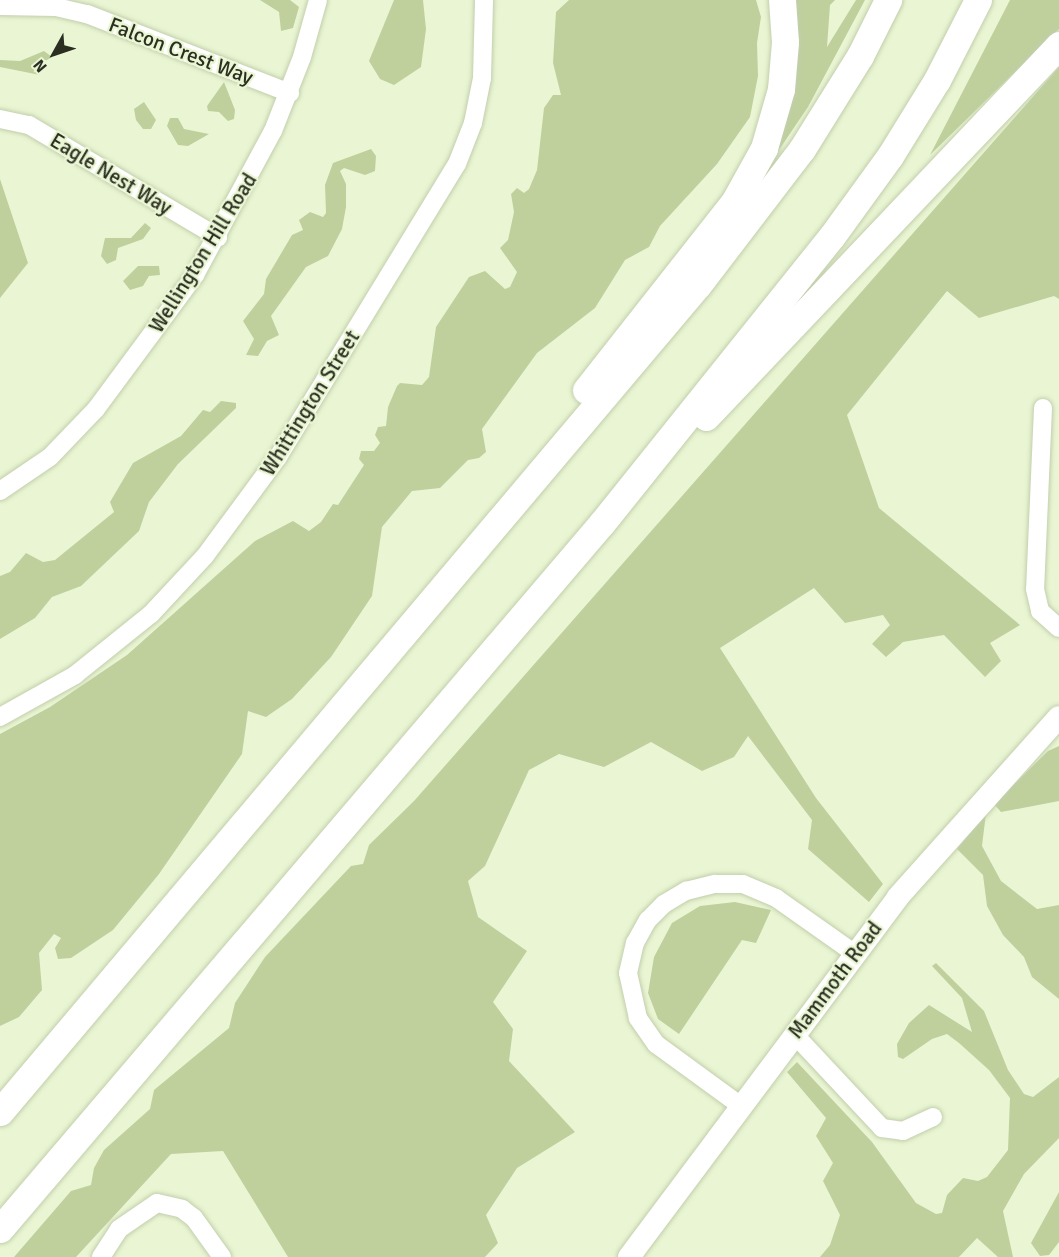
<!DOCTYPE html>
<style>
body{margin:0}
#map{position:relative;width:1059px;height:1257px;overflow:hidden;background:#eaf6d3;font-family:Signika,sans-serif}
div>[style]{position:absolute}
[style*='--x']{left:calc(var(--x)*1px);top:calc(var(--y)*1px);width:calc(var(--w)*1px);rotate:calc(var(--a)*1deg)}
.green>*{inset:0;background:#bfd09d}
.roads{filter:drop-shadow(0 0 2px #c2ceac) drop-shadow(0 0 2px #c2ceac)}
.minor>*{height:18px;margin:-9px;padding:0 9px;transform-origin:9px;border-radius:9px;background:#fff}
.major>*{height:22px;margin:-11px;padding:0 11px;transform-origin:11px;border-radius:11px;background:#fff}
.highway>*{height:27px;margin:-13.5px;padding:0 13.5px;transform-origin:13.5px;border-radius:13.5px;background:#fff}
span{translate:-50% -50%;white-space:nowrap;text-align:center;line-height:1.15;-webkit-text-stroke:4.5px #eaf6d3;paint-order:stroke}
.street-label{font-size:21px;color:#2b2f22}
.north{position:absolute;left:24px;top:24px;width:60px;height:60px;-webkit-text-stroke:4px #eaf6d3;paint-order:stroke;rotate:230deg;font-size:16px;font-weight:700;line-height:24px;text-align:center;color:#2b2f22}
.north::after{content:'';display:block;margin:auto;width:21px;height:27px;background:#2b2f22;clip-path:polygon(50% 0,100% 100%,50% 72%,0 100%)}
</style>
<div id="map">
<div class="green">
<div style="clip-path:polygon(260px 0,290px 0,299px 7px,293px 28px,281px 31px,279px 12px)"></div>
<div style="clip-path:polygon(394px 0,423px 0,426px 29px,421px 67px,394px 85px,380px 79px,369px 61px)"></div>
<div style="clip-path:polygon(569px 0,756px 0,761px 17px,757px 43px,758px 76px,750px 117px,717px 164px,660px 226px,649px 247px,625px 260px,595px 308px,537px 353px,482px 429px,486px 452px,479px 458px,468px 460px,440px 488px,412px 491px,382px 527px,372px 596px,331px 657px,292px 699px,266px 717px,248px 711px,242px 754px,159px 874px,113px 930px,71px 958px,58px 959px,55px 948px,61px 938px,54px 934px,39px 953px,42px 990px,19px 1017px,0 1026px,0 734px,50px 707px,127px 655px,255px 541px,293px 521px,309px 531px,321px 522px,333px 504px,338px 505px,364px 465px,359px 459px,361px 451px,374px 451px,380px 443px,375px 435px,378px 427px,386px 426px,388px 407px,397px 386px,400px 383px,422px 385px,429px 377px,436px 327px,469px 277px,485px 271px,505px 289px,510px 287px,517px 272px,500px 248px,508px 240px,514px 212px,511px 194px,517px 188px,524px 193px,529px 189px,537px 170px,544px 108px,553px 95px,561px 95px,553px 63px,556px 12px)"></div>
<div style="clip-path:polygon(789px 0,835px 0,830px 5px,827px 47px,856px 0,865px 0,808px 107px,770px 163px)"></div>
<div style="clip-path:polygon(1010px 0,1059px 0,1059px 29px,930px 155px)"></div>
<div style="clip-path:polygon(44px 51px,52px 57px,42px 63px,40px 75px,0 67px,0 60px,20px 61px)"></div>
<div style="clip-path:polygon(1059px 67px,1059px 299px,1054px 296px,979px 318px,947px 291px,847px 415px,879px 508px,1020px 625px,990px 643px,1001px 661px,985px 677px,944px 635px,903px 642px,886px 657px,872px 644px,890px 625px,883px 615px,845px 623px,814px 588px,720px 648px,816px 798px,883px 884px,869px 902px,808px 849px,812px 820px,748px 736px,734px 757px,702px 771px,651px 742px,604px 767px,559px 754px,529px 770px,485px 866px,468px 881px,478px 917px,527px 951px,493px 1002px,513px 1029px,509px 1061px,575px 1132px,517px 1168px,486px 1215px,498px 1243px,485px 1257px,288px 1257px,223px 1151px,171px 1154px,76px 1257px,14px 1257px,71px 1191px,91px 1185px,94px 1168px,104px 1150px,150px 1109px,154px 1090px,229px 1028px,235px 1003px,265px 957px,351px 866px,363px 864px,369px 845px,414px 801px)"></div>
<div style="clip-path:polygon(224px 82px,235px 110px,234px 119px,228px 121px,219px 112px,208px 111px,207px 106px)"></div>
<div style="clip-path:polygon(144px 102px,156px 120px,151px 129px,143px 129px,136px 120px,134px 109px)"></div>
<div style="clip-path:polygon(170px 118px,178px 118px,184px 129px,209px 134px,188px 146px,178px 145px,167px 126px)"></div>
<div style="clip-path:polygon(371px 149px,376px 156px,375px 171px,365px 175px,344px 168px,340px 171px,346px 184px,346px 207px,342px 229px,328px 256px,306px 267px,271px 316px,279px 335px,267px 341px,258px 356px,246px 355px,254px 339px,243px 321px,264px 294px,266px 279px,292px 235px,303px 230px,299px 220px,310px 212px,323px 217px,326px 213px,325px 185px,333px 163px)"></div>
<div style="clip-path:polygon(0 179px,28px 263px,0 298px)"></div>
<div style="clip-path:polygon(145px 223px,151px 228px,143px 239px,118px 248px,116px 260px,107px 264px,101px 256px,105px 238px,131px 238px)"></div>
<div style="clip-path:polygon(138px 266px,159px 266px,160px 275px,149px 276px,143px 286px,130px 290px,123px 281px)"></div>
<div style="clip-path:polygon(221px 401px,236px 403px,236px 408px,178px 464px,149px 502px,139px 531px,81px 586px,52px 597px,35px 618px,0 639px,0 576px,10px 572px,26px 553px,43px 562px,55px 560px,114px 512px,110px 502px,133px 463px,181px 436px,203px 410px,210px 412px)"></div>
<div style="clip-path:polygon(1059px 746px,1059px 801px,1001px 812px,994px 804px,1048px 751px)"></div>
<div style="clip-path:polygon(986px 813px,982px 846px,1001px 881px,1037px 909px,1059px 905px,1059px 999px,1032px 977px,1024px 957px,1003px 935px,987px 906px,983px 875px,957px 849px)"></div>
<div style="clip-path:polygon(735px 902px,771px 910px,756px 943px,742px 940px,679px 1034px,658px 1019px,648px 993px,654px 957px,672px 923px,700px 906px)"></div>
<div style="clip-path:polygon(936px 963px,984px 1011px,1008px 1070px,1024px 1094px,1033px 1097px,1059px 1077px,1059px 1138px,1024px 1174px,1003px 1211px,1013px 1257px,998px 1257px,977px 1238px,959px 1257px,820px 1257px,830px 1245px,840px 1215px,823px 1181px,833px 1163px,816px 1136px,826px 1118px,787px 1072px,797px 1062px,872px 1142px,916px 1203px,936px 1214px,942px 1213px,947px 1195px,963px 1178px,978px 1181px,987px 1177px,1008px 1150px,1010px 1098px,989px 1070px,959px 1043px,947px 1034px,932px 1039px,903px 1059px,898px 1057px,897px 1044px,909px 1023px,929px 1005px,972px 1032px,962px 998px,932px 966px)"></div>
<div style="clip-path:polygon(1059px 1192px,1059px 1242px,1049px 1255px,1040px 1256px,1031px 1243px)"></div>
</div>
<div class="roads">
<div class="minor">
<div style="--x:0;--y:6;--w:56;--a:1"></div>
<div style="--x:56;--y:7;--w:32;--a:13"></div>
<div style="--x:87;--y:14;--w:218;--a:21.3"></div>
<div style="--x:0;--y:119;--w:30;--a:12"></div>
<div style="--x:29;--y:125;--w:220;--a:30.7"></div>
<div style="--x:1043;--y:408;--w:181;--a:92.5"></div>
<div style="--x:1035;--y:589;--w:23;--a:77"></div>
<div style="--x:1040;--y:611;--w:25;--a:42"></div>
<div style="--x:0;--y:491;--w:60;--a:-34.2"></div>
<div style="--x:50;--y:457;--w:66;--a:-46.2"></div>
<div style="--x:96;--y:409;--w:167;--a:-53.5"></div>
<div style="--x:195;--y:275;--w:164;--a:-61.6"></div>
<div style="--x:273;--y:131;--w:79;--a:-68.6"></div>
<div style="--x:302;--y:57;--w:59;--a:-74.3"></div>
<div style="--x:0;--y:717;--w:86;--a:-29.2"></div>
<div style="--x:75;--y:675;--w:97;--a:-38.8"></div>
<div style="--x:151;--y:614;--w:79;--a:-47"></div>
<div style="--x:205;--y:556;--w:123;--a:-53.6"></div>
<div style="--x:278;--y:457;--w:343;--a:-58.6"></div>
<div style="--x:457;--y:164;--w:44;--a:-68.7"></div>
<div style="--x:473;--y:123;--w:46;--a:-78.7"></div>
<div style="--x:482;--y:78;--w:78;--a:-88.5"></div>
<div style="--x:794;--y:1034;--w:129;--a:46.9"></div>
<div style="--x:882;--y:1128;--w:21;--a:8"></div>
<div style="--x:903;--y:1131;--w:33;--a:-25"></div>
<div style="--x:741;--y:1106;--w:105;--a:-143.9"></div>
<div style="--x:656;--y:1044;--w:32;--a:-125"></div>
<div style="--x:638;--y:1018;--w:46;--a:-102.5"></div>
<div style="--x:628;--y:973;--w:31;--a:-77"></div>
<div style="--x:635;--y:943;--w:26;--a:-61"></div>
<div style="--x:648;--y:920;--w:23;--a:-45"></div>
<div style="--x:664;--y:904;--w:26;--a:-31"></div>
<div style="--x:686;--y:891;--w:30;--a:-14"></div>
<div style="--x:715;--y:884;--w:28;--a:0"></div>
<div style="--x:743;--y:884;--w:36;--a:23"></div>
<div style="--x:776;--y:898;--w:95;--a:35.2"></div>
<div style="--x:101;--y:1257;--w:33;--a:-57"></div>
<div style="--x:119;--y:1229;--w:46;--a:-34.4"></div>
<div style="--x:157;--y:1203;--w:26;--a:13"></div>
<div style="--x:182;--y:1209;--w:15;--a:37"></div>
<div style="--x:194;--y:1218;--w:48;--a:54.3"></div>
</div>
<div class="major">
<div style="--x:629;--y:1257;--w:449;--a:-53.2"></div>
<div style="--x:898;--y:897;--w:241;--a:-48.2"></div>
</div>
<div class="highway">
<div style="--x:586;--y:390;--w:239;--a:-51.8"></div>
<div style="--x:734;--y:202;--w:62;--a:-60.9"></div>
<div style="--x:764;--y:148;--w:61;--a:-73.9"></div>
<div style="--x:781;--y:89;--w:47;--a:-85.1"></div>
<div style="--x:785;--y:42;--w:42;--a:-94.1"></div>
<div style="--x:706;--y:417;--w:513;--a:-46.5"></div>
<div style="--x:0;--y:1112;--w:1082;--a:-49.84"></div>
<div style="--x:698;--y:285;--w:171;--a:-52.6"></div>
<div style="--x:802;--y:149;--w:110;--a:-58.1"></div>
<div style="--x:860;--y:56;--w:63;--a:-63.4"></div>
<div style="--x:0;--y:1229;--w:928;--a:-49.55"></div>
<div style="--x:602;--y:523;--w:368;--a:-51.3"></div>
<div style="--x:832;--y:236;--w:99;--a:-54.1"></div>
<div style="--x:890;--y:156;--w:89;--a:-58.3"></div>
<div style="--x:937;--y:80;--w:90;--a:-62.9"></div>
</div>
</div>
<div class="street-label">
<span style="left:181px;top:51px;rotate:21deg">Falcon Crest Way</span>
<span style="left:111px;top:174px;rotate:31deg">Eagle Nest Way</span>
<span style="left:203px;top:253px;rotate:-58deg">Wellington Hill Road</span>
<span style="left:310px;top:403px;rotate:-58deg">Whittington Street</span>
<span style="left:835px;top:980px;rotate:-53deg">Mammoth Road</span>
</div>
<div class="north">N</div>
</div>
